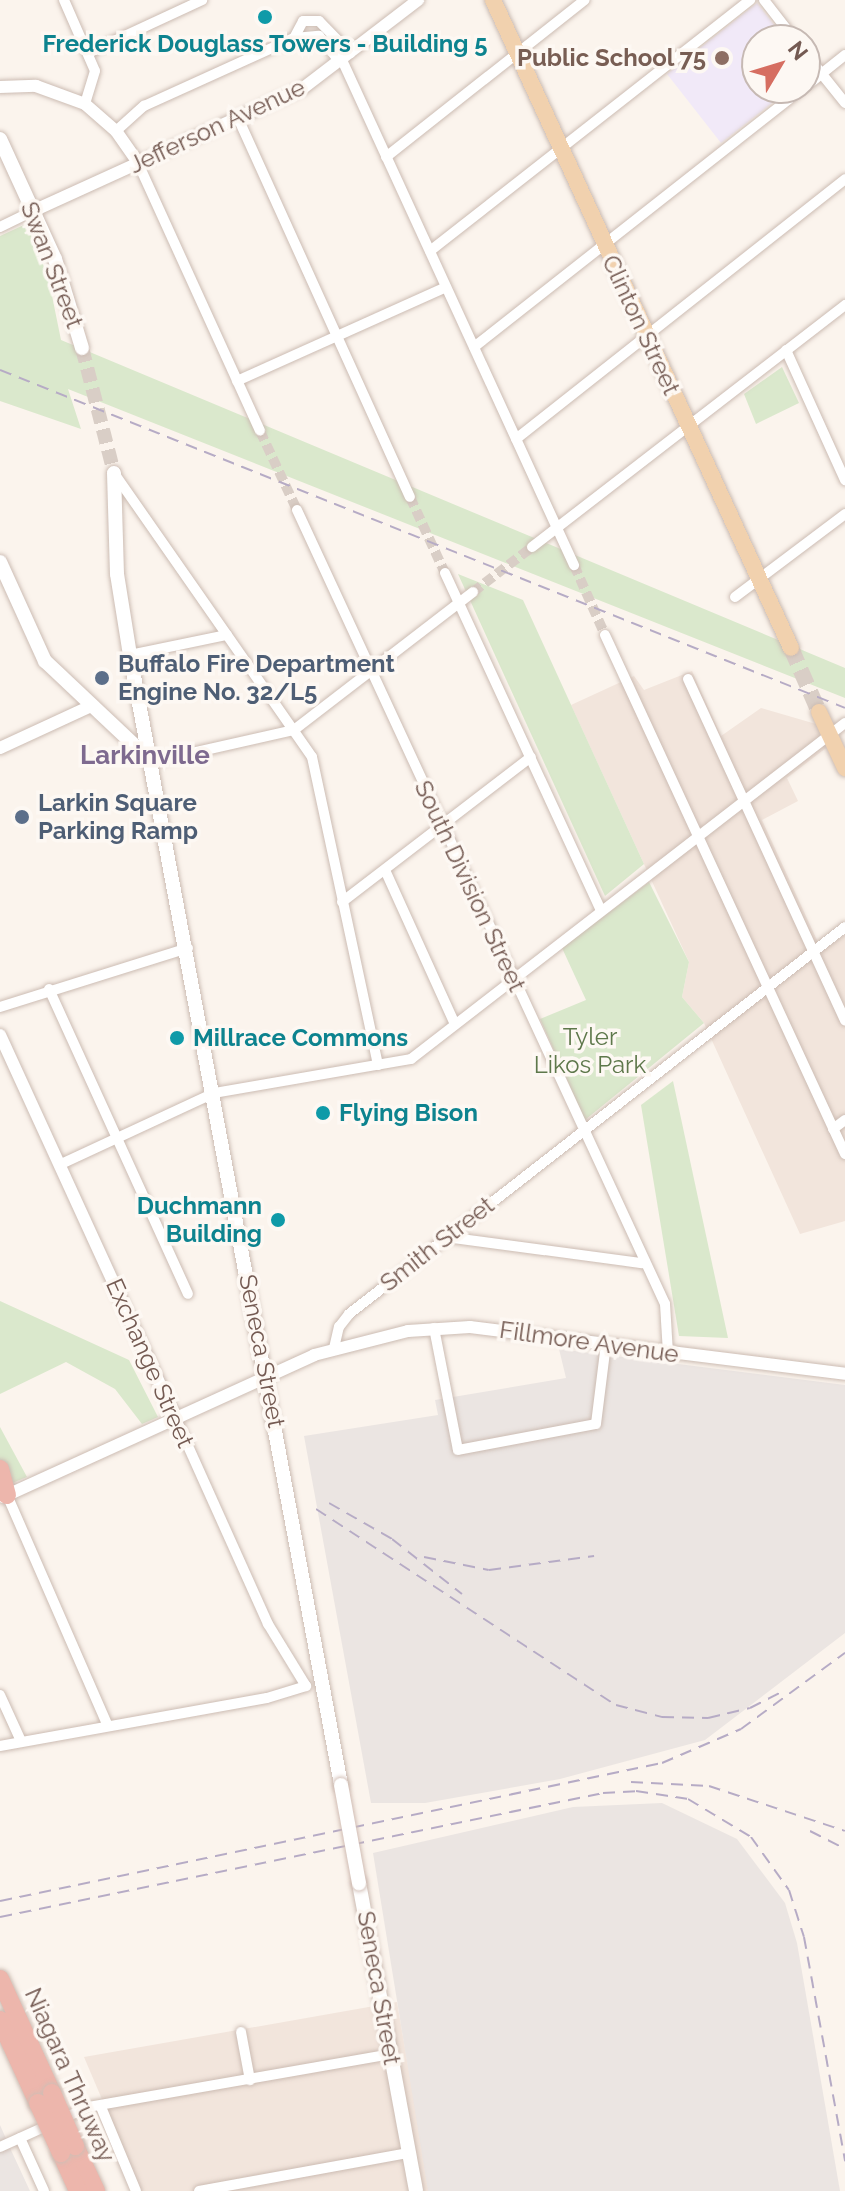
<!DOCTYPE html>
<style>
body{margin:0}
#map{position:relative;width:845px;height:2191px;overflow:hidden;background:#fbf4ed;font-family:Raleway,sans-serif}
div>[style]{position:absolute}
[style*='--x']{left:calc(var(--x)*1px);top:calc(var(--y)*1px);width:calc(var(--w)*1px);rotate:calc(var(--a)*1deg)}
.residential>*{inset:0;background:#f2e5dc}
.industrial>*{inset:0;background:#ebe5e2}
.education>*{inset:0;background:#f1e9f8}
.green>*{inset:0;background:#dae8cc}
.minor-tunnel>*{height:10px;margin-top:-5px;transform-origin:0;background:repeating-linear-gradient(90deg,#d9cec6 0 10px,transparent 0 15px)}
.secondary-tunnel>*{height:14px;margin-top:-7px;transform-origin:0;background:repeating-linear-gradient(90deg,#d9cec6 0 14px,transparent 0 21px)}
.primary-tunnel>*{height:16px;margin-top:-8px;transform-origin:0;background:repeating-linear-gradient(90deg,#d9cec6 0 16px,transparent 0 24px)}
.roads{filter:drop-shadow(0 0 2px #ccbcb3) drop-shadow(0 0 2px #ccbcb3)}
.minor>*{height:10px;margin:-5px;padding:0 5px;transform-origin:5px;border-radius:5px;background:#fff}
.tertiary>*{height:12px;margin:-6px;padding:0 6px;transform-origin:6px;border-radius:6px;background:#fff}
.secondary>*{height:14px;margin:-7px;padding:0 7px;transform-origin:7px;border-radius:7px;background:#fff}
.primary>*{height:16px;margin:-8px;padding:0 8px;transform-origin:8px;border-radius:8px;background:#f1d1ae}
.motorway>*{height:18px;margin:-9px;padding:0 9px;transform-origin:9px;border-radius:9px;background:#edb6ac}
.rail>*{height:2px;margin-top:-1px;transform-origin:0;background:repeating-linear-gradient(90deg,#b6abc5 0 12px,transparent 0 20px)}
.bridges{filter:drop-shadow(0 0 2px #d1bdb4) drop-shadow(0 0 2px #d1bdb4)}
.secondary-bridge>*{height:14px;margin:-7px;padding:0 7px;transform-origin:7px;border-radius:7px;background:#fff}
.motorway-bridge>*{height:18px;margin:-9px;padding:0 9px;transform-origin:9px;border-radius:9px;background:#edb6ac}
.dots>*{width:22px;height:22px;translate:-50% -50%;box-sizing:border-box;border:4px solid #fdf8f3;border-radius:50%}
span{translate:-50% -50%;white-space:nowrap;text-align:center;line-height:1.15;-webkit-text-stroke:7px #fdf8f3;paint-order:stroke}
.culture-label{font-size:24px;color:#0d838f;font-weight:700}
.left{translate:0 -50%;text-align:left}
.right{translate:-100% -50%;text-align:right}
.education-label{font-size:24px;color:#785e54;font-weight:700}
.street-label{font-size:24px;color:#745a52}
.service-label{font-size:24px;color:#4e5e75;font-weight:700}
.park-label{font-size:24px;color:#5e784b}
.neighbourhood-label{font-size:26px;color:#7e6a8f;font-weight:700}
.north{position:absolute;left:741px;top:24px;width:80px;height:80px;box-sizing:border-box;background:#fdf8f3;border:2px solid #c6b9b3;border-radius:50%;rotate:52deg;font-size:22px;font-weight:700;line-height:32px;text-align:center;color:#745a52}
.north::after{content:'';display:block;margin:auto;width:28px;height:36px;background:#d66e61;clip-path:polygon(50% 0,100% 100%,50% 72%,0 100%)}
</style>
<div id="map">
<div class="residential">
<div style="clip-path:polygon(692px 671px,721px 736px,761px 708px,816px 724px,826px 748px,787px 778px,798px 801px,762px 820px,822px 951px,845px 935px,845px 1221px,800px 1234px,704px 1023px,682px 997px,689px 962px,571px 705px,634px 676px,644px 690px)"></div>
<div style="clip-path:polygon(397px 2002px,430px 2191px,141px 2191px,84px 2057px)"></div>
</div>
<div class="industrial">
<div style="clip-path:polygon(559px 1349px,845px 1385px,845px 1633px,705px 1740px,560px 1779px,425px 1803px,371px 1803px,304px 1436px,438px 1415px,435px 1400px,566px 1378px)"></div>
<div style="clip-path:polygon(662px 1803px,737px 1839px,785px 1903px,797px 1943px,840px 2191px,428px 2191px,373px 1853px,573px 1807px)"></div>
<div style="clip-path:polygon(0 2125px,11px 2150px,30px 2191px,0 2191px)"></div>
</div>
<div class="education">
<div style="clip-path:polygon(757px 3px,786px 40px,757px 40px,757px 88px,791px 88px,721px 143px,667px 74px)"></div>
</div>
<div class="green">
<div style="clip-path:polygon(26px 224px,48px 276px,61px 340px,845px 668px,845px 698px,68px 389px,81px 429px,0 401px,0 236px)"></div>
<div style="clip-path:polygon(782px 367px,799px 403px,756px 424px,744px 394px)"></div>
<div style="clip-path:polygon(458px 574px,523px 600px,644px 864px,605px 896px)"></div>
<div style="clip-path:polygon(649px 882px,689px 962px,682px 997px,704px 1023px,585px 1120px,540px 1019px,586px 1000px,562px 948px)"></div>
<div style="clip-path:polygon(673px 1081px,728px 1338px,679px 1336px,641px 1105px)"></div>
<div style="clip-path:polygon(0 1301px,129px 1360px,158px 1417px,142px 1424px,115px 1389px,66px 1362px,0 1394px)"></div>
<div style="clip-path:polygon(0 1427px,27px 1477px,0 1488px)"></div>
</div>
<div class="minor-tunnel">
<div style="--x:260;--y:431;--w:87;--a:64.9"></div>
<div style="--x:410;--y:497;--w:84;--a:65.3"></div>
<div style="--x:574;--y:565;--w:77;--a:66.1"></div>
<div style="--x:473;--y:592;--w:74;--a:-37.3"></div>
</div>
<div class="secondary-tunnel">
<div style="--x:82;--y:348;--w:129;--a:75.6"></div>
</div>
<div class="primary-tunnel">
<div style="--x:791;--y:648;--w:70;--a:66.4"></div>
</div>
<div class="roads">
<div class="minor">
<div style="--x:64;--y:0;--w:77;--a:66.4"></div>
<div style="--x:95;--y:71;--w:34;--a:107"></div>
<div style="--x:764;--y:0;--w:51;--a:52.2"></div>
<div style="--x:294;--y:38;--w:19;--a:-62"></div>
<div style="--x:303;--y:21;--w:16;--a:0"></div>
<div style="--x:319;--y:21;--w:45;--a:45.9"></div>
<div style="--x:88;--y:53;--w:126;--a:-24.9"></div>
<div style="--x:805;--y:53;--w:64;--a:51.3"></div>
<div style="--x:342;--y:60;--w:556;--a:65.33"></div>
<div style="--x:805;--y:87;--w:51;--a:-38.7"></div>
<div style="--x:238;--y:118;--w:416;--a:65.6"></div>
<div style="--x:116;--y:131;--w:38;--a:-42"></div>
<div style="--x:144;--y:106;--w:165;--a:-24.4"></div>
<div style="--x:294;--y:38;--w:25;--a:-5"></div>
<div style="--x:319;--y:36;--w:33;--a:51"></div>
<div style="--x:386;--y:157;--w:253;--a:-38.3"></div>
<div style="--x:138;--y:163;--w:294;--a:65.5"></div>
<div style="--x:0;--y:227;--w:37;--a:-26"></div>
<div style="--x:430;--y:251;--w:407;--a:-38.1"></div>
<div style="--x:474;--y:347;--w:419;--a:-38.2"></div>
<div style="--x:786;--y:350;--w:143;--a:65.6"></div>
<div style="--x:237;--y:381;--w:229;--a:-24.2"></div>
<div style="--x:516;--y:439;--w:419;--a:-38.3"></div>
<div style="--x:114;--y:473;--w:346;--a:55.1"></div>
<div style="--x:312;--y:757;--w:315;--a:77.9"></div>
<div style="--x:297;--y:510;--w:875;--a:65.13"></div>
<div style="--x:665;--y:1304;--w:49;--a:86.5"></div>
<div style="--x:532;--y:547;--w:396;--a:-37.7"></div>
<div style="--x:445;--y:573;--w:372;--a:65.2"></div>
<div style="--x:735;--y:597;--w:138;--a:-37"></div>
<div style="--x:605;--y:635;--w:572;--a:65.18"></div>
<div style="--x:130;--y:655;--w:99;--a:-11.7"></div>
<div style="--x:688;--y:679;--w:376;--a:65.3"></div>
<div style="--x:152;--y:762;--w:146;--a:-12.7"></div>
<div style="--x:294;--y:730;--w:226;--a:-37.6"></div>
<div style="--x:385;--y:870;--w:169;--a:65.6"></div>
<div style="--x:342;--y:902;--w:238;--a:-37.5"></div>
<div style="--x:49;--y:989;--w:335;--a:65.5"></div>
<div style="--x:0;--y:1007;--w:197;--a:-17.4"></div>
<div style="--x:833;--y:1129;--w:15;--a:-37"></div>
<div style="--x:59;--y:1165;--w:171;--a:-24.9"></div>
<div style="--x:214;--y:1093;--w:200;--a:-9.8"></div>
<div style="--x:411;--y:1059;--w:549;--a:-37.75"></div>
<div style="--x:446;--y:1237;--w:198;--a:7.6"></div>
<div style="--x:434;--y:1328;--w:124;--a:78.9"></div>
<div style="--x:458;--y:1450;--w:140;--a:-10.7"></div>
<div style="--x:596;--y:1424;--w:81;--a:-82.9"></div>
<div style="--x:334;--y:1348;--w:22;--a:-77"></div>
<div style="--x:339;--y:1327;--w:16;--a:-52"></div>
<div style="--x:349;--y:1314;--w:629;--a:-37.96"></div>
<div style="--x:7;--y:1495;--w:252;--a:66.4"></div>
<div style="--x:0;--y:1695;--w:51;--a:65.5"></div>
<div style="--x:0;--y:1746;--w:271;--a:-10.2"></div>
<div style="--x:267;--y:1698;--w:41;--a:-17.1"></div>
<div style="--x:306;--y:1686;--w:73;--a:-121.5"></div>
<div style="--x:268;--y:1624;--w:227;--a:-114.2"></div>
<div style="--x:241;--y:2032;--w:49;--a:79.4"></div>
<div style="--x:101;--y:2107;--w:91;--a:67.4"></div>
<div style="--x:20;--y:2138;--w:58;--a:65.6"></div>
<div style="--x:0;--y:2147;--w:97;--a:-24.4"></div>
<div style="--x:88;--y:2107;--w:308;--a:-9.9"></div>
<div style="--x:199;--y:2191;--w:213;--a:-10.3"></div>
</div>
<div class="tertiary">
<div style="--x:0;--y:87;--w:36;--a:-2"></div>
<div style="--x:36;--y:86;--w:52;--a:20.2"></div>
<div style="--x:85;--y:104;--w:41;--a:41.1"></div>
<div style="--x:116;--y:131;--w:39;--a:55"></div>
<div style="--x:33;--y:211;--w:297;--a:-24.5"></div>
<div style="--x:303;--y:88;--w:145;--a:-37.4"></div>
<div style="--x:0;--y:748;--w:102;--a:-24.8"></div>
<div style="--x:0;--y:1035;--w:420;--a:65.4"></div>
<div style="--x:3;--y:1497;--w:342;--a:-24.5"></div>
<div style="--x:314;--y:1355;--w:97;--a:-14.3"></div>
<div style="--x:408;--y:1331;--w:62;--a:-3.7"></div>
<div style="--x:470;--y:1327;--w:378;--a:7.1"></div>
</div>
<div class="secondary">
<div style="--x:0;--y:139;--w:132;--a:65.4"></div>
<div style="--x:55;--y:259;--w:93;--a:73.1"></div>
<div style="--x:114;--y:473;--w:101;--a:88.3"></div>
<div style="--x:117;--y:574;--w:82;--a:80.9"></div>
<div style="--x:130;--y:655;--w:1150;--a:79.42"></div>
<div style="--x:0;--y:562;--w:109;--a:65.6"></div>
<div style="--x:45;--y:661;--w:147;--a:43.3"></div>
<div style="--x:359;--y:1883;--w:313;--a:79.5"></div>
</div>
<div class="primary">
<div style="--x:493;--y:0;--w:713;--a:65.3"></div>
<div style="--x:819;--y:712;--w:62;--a:65.1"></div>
</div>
<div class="motorway">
<div style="--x:0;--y:1469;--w:27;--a:75"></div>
<div style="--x:0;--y:1979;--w:125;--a:65.5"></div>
<div style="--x:0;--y:2020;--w:91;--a:65.4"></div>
<div style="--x:75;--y:2146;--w:50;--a:65"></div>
<div style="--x:61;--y:2153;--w:42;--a:65.9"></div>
</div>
</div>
<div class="rail">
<div style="--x:0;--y:370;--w:910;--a:21.8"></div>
<div style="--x:329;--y:1503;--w:73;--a:29.7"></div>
<div style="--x:392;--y:1539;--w:89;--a:38.2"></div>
<div style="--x:316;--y:1509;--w:358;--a:33.2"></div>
<div style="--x:616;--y:1705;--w:48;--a:14.6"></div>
<div style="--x:662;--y:1717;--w:46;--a:1.2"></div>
<div style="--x:708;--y:1718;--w:43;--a:-13.4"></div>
<div style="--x:750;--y:1708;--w:35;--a:-27"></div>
<div style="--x:424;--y:1557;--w:66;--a:11.3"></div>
<div style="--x:489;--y:1570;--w:106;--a:-7.6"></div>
<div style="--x:631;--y:1782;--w:78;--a:2.9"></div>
<div style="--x:709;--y:1786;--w:143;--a:18.3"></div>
<div style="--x:810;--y:1831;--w:39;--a:27"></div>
<div style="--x:0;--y:1901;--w:676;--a:-11.78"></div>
<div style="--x:662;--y:1763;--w:86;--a:-23.3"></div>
<div style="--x:741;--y:1729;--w:129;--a:-36.2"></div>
<div style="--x:0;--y:1917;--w:616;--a:-11.62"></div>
<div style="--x:603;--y:1793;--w:33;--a:-3"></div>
<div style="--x:636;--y:1791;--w:53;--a:8.7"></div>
<div style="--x:688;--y:1799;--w:74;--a:31.1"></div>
<div style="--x:751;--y:1837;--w:65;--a:54.4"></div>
<div style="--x:789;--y:1890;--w:49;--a:72.3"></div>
<div style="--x:804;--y:1937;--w:228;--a:79.6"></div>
</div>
<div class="bridges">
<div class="secondary-bridge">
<div style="--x:341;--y:1785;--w:100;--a:79.6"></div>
</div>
<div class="motorway-bridge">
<div style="--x:52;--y:2093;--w:58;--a:66.5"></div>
<div style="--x:38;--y:2103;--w:55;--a:65.3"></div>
</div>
</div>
<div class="dots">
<div style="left:265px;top:17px;background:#0f9aa8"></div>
<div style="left:722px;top:58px;background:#8d6e63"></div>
<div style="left:102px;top:678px;background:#5c6f8a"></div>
<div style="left:22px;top:817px;background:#5c6f8a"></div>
<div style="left:177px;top:1038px;background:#0f9aa8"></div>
<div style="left:323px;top:1113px;background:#0f9aa8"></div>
<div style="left:278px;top:1220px;background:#0f9aa8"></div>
</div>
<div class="culture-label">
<span style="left:265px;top:44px">Frederick Douglass Towers - Building 5</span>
<span class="left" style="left:193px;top:1038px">Millrace Commons</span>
<span class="left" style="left:339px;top:1113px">Flying Bison</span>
<span class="right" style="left:262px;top:1220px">Duchmann<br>Building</span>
</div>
<div class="education-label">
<span class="right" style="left:706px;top:58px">Public School 75</span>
</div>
<div class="street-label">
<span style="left:217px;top:126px;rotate:-25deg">Jefferson Avenue</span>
<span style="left:52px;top:265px;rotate:69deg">Swan Street</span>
<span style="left:641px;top:325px;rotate:65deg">Clinton Street</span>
<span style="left:470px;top:886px;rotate:65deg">South Division Street</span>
<span style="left:437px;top:1244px;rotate:-38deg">Smith Street</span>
<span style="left:589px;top:1342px;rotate:8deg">Fillmore Avenue</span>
<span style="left:262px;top:1351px;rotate:79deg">Seneca Street</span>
<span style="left:150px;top:1363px;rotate:66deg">Exchange Street</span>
<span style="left:379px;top:1988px;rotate:80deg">Seneca Street</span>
<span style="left:70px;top:2075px;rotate:66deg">Niagara Thruway</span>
</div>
<div class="service-label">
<span class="left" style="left:118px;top:678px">Buffalo Fire Department<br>Engine No. 32/L5</span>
<span class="left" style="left:38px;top:817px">Larkin Square<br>Parking Ramp</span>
</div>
<div class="park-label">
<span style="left:590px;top:1051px">Tyler<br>Likos Park</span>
</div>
<div class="neighbourhood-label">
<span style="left:145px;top:756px">Larkinville</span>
</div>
<div class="north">N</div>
</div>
